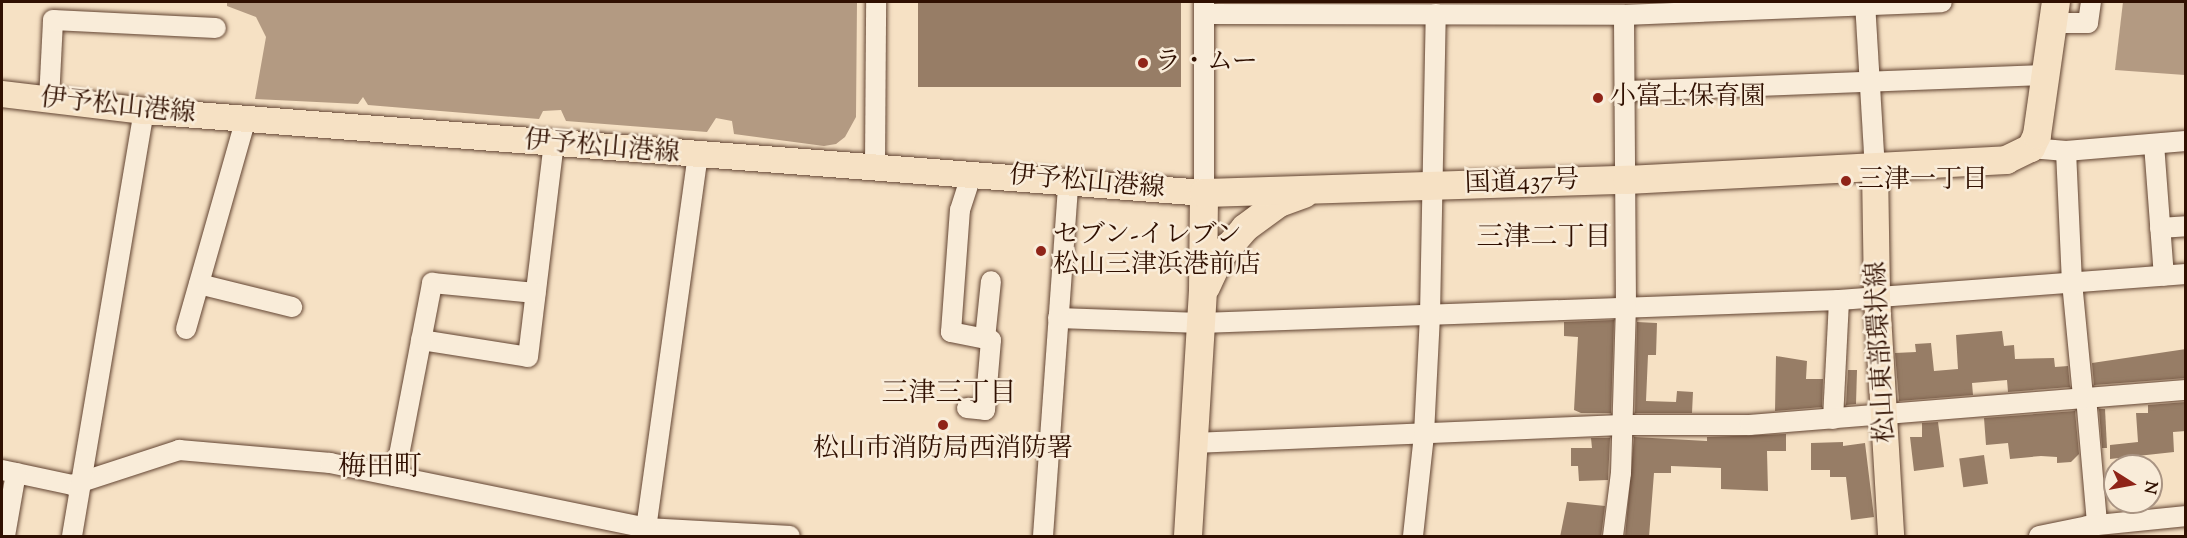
<!DOCTYPE html>
<meta charset="utf-8">
<style>
body{margin:0}
#map{position:relative;width:2187px;height:538px;overflow:hidden;background:#f6e1c4;font-family:"Sorts Mill Goudy","Noto Serif JP",serif}
div>[style]{position:absolute}
[style*='--x']{left:calc(var(--x)*1px);top:calc(var(--y)*1px);width:calc(var(--w)*1px);rotate:calc(var(--a)*1deg)}
.water>*{inset:0;background:#b39a82}
.building>*{inset:0;background:#977d66;transform-origin:0 0}
.roads{filter:drop-shadow(0 0 2px #624432) drop-shadow(0 0 2px #624432)}
.minor>*{height:20px;margin:-10px;padding:0 10px;transform-origin:10px;border-radius:10px;background:#f9ecd9}
.major>*{height:26px;margin:-13px;padding:0 13px;transform-origin:13px;border-radius:13px;background:#f6e1c4}
.highway>*{height:28px;margin:-14px;padding:0 14px;transform-origin:14px;border-radius:14px;background:#f6e1c4}
.dots>*{width:16px;height:16px;translate:-50% -50%;box-sizing:border-box;border:3px solid #f9ecd9;border-radius:50%}
span{translate:-50% -50%;white-space:nowrap;text-align:center;line-height:1.15;-webkit-text-stroke:5px #f9ecd9;paint-order:stroke}
.poi-label{font-size:26px;color:#301001}
.left{translate:0 -50%;text-align:left}
.street-label{font-size:26px;color:#301001}
.neighbourhood-label{font-size:27px;color:#301001}
.quarter-label{font-size:28px;color:#301001}
.frame{position:absolute;inset:0;border:3px solid #301001;pointer-events:none}
.north{position:absolute;left:2103px;top:454px;width:60px;height:60px;box-sizing:border-box;background:#f9ecd9;border:2px solid #a99483;border-radius:50%;rotate:101deg;font-size:16px;font-weight:700;line-height:24px;text-align:center;color:#301001}
.north::after{content:'';display:block;margin:auto;width:21px;height:27px;background:#8f2418;clip-path:polygon(50% 0,100% 100%,50% 72%,0 100%)}
</style>
<div id="map">
<div class="water">
<div style="clip-path:polygon(227px 2px,857px 2px,856px 117px,845px 137px,836px 144px,824px 146px,734px 134px,732px 121px,716px 118px,707px 132px,566px 121px,561px 110px,543px 111px,539px 119px,368px 105px,363px 97px,358px 104px,255px 99px,266px 37px,256px 17px,227px 6px)"></div>
<div style="clip-path:polygon(2123px 2px,2185px 2px,2185px 75px,2115px 70px)"></div>
</div>
<div class="building">
<div style="left:918px;top:2px;width:263px;height:85px"></div>
<div style="clip-path:polygon(1614px 320px,1611px 413px,1581px 413px,1574px 410px,1578px 337px,1564px 336px,1564px 322px)"></div>
<div style="clip-path:polygon(1637px 322px,1657px 323px,1656px 355px,1648px 355px,1646px 401px,1676px 402px,1677px 391px,1693px 392px,1692px 413px,1635px 413px)"></div>
<div style="clip-path:polygon(2002px 331px,2004px 346px,2014px 345px,2015px 359px,2054px 358px,2055px 367px,2068px 366px,2070px 387px,2008px 392px,2007px 380px,1972px 383px,1973px 395px,1899px 401px,1895px 353px,1916px 352px,1915px 344px,1931px 343px,1934px 371px,1958px 369px,1956px 335px)"></div>
<div style="clip-path:polygon(2186px 349px,2186px 378px,2094px 385px,2092px 363px)"></div>
<div style="clip-path:polygon(1776px 356px,1807px 361px,1806px 379px,1823px 379px,1822px 407px,1775px 411px)"></div>
<div style="clip-path:polygon(1848px 370px,1857px 370px,1856px 404px,1846px 405px)"></div>
<div style="clip-path:polygon(2186px 402px,2186px 431px,2173px 432px,2174px 452px,2110px 459px,2110px 445px,2138px 442px,2136px 413px,2148px 413px,2148px 405px)"></div>
<div style="clip-path:polygon(2099px 409px,2105px 409px,2107px 448px,2102px 448px)"></div>
<div style="clip-path:polygon(2075px 411px,2079px 454px,2071px 462px,2057px 463px,2057px 457px,2041px 456px,2010px 459px,2008px 443px,1986px 445px,1984px 418px)"></div>
<div style="clip-path:polygon(1938px 422px,1944px 467px,1914px 471px,1910px 437px,1922px 437px,1922px 423px)"></div>
<div style="clip-path:polygon(1786px 434px,1786px 451px,1767px 451px,1768px 491px,1721px 489px,1721px 468px,1671px 466px,1671px 473px,1654px 473px,1649px 537px,1625px 537px,1634px 437px,1707px 441px,1707px 437px)"></div>
<div style="clip-path:polygon(1591px 438px,1610px 438px,1608px 480px,1579px 481px,1578px 466px,1571px 466px,1571px 448px,1592px 448px)"></div>
<div style="clip-path:polygon(1843px 442px,1843px 446px,1865px 443px,1874px 517px,1851px 520px,1846px 477px,1830px 477px,1830px 470px,1811px 470px,1811px 443px)"></div>
<div style="left:1984px;top:455px;width:29px;height:25px;rotate:82deg"></div>
<div style="clip-path:polygon(1567px 502px,1605px 506px,1601px 537px,1560px 537px)"></div>
</div>
<div class="roads">
<div class="minor">
<div style="--x:1865;--y:2;--w:166;--a:86.6"></div>
<div style="--x:1204;--y:14;--w:420;--a:0.1"></div>
<div style="--x:1624;--y:15;--w:318;--a:-2.3"></div>
<div style="--x:2054;--y:23;--w:34;--a:0"></div>
<div style="--x:2088;--y:23;--w:21;--a:-82"></div>
<div style="--x:1625;--y:91;--w:422;--a:-2.2"></div>
<div style="--x:49;--y:100;--w:80;--a:-87.1"></div>
<div style="--x:53;--y:20;--w:163;--a:2.8"></div>
<div style="--x:2154;--y:144;--w:132;--a:85.7"></div>
<div style="--x:2031;--y:148;--w:35;--a:5"></div>
<div style="--x:2066;--y:151;--w:120;--a:-4.8"></div>
<div style="--x:2066;--y:151;--w:131;--a:87.4"></div>
<div style="--x:2072;--y:282;--w:116;--a:84.5"></div>
<div style="--x:875;--y:165;--w:163;--a:-89.6"></div>
<div style="--x:1204;--y:193;--w:191;--a:-90"></div>
<div style="--x:2160;--y:228;--w:26;--a:-4"></div>
<div style="--x:199;--y:284;--w:96;--a:13.9"></div>
<div style="--x:1058;--y:318;--w:143;--a:2"></div>
<div style="--x:1201;--y:323;--w:638;--a:-2.06"></div>
<div style="--x:1839;--y:300;--w:348;--a:-4.3"></div>
<div style="--x:186;--y:329;--w:218;--a:-74.1"></div>
<div style="--x:985;--y:339;--w:58;--a:-84.1"></div>
<div style="--x:421;--y:340;--w:108;--a:9"></div>
<div style="--x:528;--y:357;--w:216;--a:-83.1"></div>
<div style="--x:2086;--y:397;--w:127;--a:85"></div>
<div style="--x:967;--y:408;--w:18;--a:6"></div>
<div style="--x:985;--y:410;--w:70;--a:-85.1"></div>
<div style="--x:991;--y:340;--w:41;--a:-168.7"></div>
<div style="--x:951;--y:332;--w:122;--a:-85.8"></div>
<div style="--x:960;--y:210;--w:39;--a:-72"></div>
<div style="--x:1833;--y:419;--w:119;--a:-87.1"></div>
<div style="--x:1193;--y:443;--w:429;--a:-2.4"></div>
<div style="--x:1622;--y:425;--w:128;--a:0"></div>
<div style="--x:1750;--y:425;--w:437;--a:-4.6"></div>
<div style="--x:2;--y:470;--w:72;--a:12.1"></div>
<div style="--x:72;--y:485;--w:113;--a:-18.1"></div>
<div style="--x:179;--y:450;--w:152;--a:4.9"></div>
<div style="--x:330;--y:463;--w:324;--a:11.6"></div>
<div style="--x:647;--y:528;--w:143;--a:3.2"></div>
<div style="--x:395;--y:476;--w:197;--a:-79.1"></div>
<div style="--x:432;--y:283;--w:104;--a:5.5"></div>
<div style="--x:5;--y:536;--w:64;--a:-80.1"></div>
<div style="--x:72;--y:536;--w:431;--a:-80.4"></div>
<div style="--x:645;--y:536;--w:384;--a:-82.1"></div>
<div style="--x:1043;--y:536;--w:354;--a:-85.9"></div>
<div style="--x:1413;--y:536;--w:103;--a:-83.8"></div>
<div style="--x:1424;--y:434;--w:119;--a:-87.1"></div>
<div style="--x:1430;--y:315;--w:301;--a:-88.9"></div>
<div style="--x:1613;--y:536;--w:64;--a:-82.8"></div>
<div style="--x:1621;--y:473;--w:168;--a:-88.3"></div>
<div style="--x:1626;--y:305;--w:290;--a:-90.4"></div>
<div style="--x:2039;--y:536;--w:50;--a:-11.5"></div>
<div style="--x:2088;--y:526;--w:99;--a:-5.8"></div>
</div>
<div class="major">
<div style="--x:2;--y:94;--w:143;--a:6.8"></div>
<div style="--x:144;--y:111;--w:1063;--a:4.42"></div>
<div style="--x:1875;--y:168;--w:130;--a:89.1"></div>
<div style="--x:1877;--y:298;--w:238;--a:86.6"></div>
</div>
<div class="highway">
<div style="--x:1206;--y:287;--w:33;--a:-65"></div>
<div style="--x:1220;--y:257;--w:38;--a:-49"></div>
<div style="--x:1245;--y:228;--w:42;--a:-36.3"></div>
<div style="--x:1279;--y:203;--w:27;--a:-20"></div>
<div style="--x:1188;--y:536;--w:245;--a:-86.5"></div>
<div style="--x:1203;--y:291;--w:98;--a:-89.4"></div>
<div style="--x:1204;--y:193;--w:423;--a:-1.8"></div>
<div style="--x:1627;--y:180;--w:380;--a:-3"></div>
<div style="--x:2006;--y:160;--w:28;--a:-26"></div>
<div style="--x:2031;--y:148;--w:14;--a:-65"></div>
<div style="--x:2037;--y:135;--w:134;--a:-81.9"></div>
</div>
</div>
<div class="dots">
<div style="left:1143px;top:63px;background:#8f2418"></div>
<div style="left:1598px;top:98px;background:#8f2418"></div>
<div style="left:1846px;top:181px;background:#8f2418"></div>
<div style="left:1041px;top:251px;background:#8f2418"></div>
<div style="left:943px;top:425px;background:#8f2418"></div>
</div>
<div class="poi-label">
<span class="left" style="left:1155px;top:63px">ラ・ムー</span>
<span class="left" style="left:1610px;top:98px">小富士保育園</span>
<span class="left" style="left:1858px;top:181px">三津一丁目</span>
<span class="left" style="left:1053px;top:251px">セブン-イレブン<br>松山三津浜港前店</span>
<span style="left:943px;top:450px">松山市消防局西消防署</span>
</div>
<div class="street-label">
<span style="left:118px;top:107px;rotate:6deg">伊予松山港線</span>
<span style="left:602px;top:148px;rotate:5deg">伊予松山港線</span>
<span style="left:1087px;top:183px;rotate:5deg">伊予松山港線</span>
<span style="left:1522px;top:183px;rotate:-2deg">国道437号</span>
<span style="left:1882px;top:352px;rotate:-93deg">松山東部環状線</span>
</div>
<div class="neighbourhood-label">
<span style="left:1544px;top:239px">三津二丁目</span>
<span style="left:949px;top:395px">三津三丁目</span>
</div>
<div class="quarter-label">
<span style="left:380px;top:468px">梅田町</span>
</div>
<div class="frame"></div>
<div class="north">N</div>
</div>
